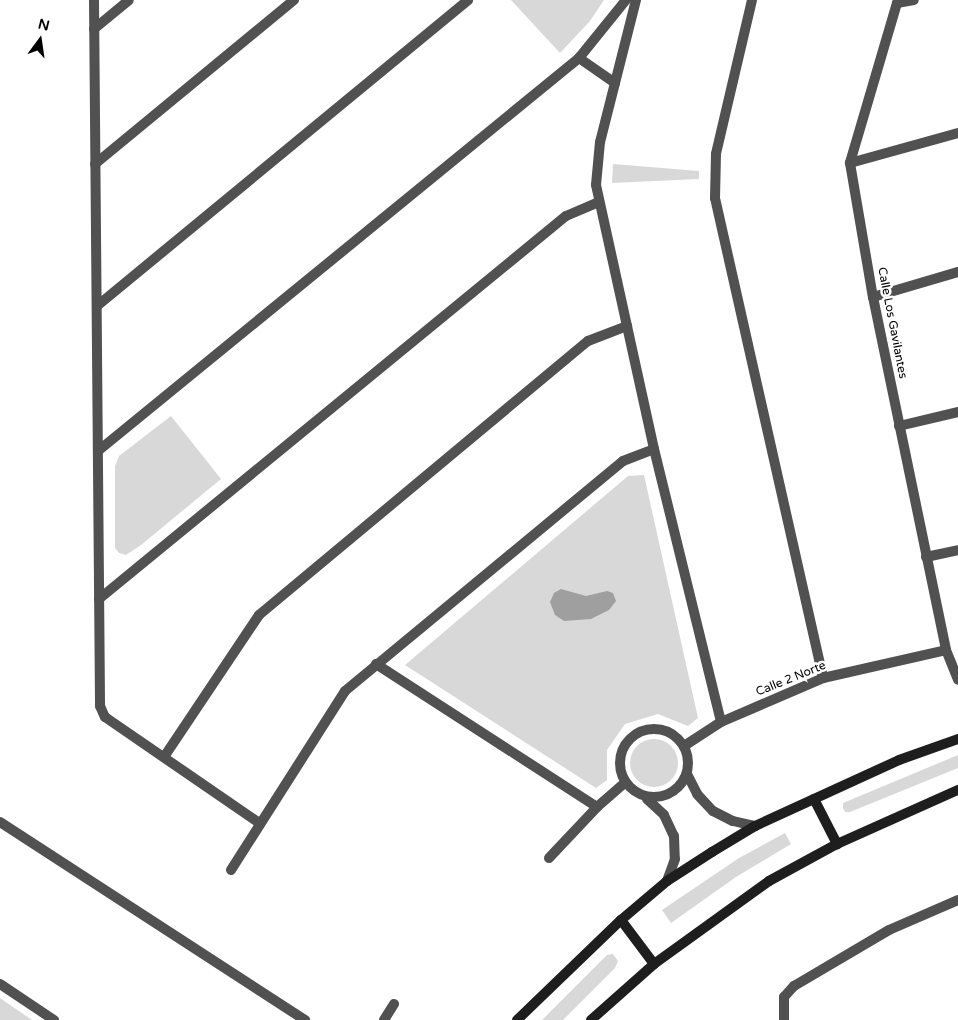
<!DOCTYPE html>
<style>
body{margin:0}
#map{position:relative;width:958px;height:1020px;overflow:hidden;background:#fff;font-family:"Varela Round",sans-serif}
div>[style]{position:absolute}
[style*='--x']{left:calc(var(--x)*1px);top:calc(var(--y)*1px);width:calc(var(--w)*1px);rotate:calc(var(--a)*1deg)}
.green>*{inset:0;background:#d8d8d8}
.round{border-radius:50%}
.water>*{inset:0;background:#9f9f9f}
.street>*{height:10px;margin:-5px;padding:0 5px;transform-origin:5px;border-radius:5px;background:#515151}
.street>.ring{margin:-5px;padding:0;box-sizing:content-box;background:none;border:10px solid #515151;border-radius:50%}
.secondary>*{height:10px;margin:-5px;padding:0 5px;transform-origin:5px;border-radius:5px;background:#1e1e1e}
span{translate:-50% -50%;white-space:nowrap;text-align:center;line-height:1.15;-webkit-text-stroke:5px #fff;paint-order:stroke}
.street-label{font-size:12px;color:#000}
.north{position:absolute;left:15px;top:15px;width:50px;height:50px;-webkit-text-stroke:4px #fff;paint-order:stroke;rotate:14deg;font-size:14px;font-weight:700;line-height:20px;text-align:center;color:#000}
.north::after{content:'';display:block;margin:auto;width:18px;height:22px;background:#000;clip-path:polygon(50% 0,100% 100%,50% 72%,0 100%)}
</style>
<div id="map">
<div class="green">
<div style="clip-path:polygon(511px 0,604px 0,590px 21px,560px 53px)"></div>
<div style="clip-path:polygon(613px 164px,699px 171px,699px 179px,612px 183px)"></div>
<div style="clip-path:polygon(171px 416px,221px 479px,141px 545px,126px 555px,119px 553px,115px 548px,115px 466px,119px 456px)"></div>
<div style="clip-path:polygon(644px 475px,698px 718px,688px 726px,658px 714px,625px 724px,607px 750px,607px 780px,596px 788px,405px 665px,628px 476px)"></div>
<div class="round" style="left:630px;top:739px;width:48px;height:48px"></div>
<div style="clip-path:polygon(958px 755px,958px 768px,850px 812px,845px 812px,843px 808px,843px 803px)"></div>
<div style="clip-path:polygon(785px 833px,791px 844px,736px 877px,671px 923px,662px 910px,739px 858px)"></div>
<div style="clip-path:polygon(613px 954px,618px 961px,615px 968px,563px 1020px,542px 1020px,607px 955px)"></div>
<div style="clip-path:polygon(0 998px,32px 1020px,0 1020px)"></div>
</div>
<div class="water">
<div style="clip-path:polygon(561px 589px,586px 596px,607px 591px,613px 593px,616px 601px,609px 610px,591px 619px,564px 621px,555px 615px,550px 602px,554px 593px)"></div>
</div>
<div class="street">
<div style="--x:94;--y:0;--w:706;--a:89.51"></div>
<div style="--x:100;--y:706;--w:12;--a:66"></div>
<div style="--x:105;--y:717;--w:187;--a:34.5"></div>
<div style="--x:636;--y:0;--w:146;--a:104.2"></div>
<div style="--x:600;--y:142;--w:43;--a:95.3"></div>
<div style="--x:596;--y:185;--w:270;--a:77.6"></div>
<div style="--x:654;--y:449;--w:281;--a:76.2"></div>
<div style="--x:752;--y:0;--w:158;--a:103.2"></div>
<div style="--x:716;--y:154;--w:44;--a:91.3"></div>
<div style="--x:715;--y:198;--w:492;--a:77.3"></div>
<div style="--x:897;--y:3;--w:167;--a:106.4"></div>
<div style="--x:850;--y:163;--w:136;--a:80.3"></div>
<div style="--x:873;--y:297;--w:360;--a:78.3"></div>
<div style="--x:946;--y:650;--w:32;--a:68"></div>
<div style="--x:897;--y:3;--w:17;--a:-10"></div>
<div style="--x:94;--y:29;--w:45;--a:-39.6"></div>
<div style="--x:579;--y:58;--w:44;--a:34.8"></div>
<div style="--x:850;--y:163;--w:112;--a:-15.5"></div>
<div style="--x:95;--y:164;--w:258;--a:-39.5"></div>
<div style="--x:873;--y:297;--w:89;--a:-16.4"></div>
<div style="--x:97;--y:306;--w:481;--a:-39.5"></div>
<div style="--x:899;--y:426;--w:61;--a:-13.3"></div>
<div style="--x:98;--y:451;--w:621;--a:-39.25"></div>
<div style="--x:579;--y:58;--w:75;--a:-51"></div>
<div style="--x:926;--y:557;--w:33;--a:-12"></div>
<div style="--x:99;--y:599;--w:604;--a:-39.36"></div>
<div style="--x:566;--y:216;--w:36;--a:-23"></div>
<div style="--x:376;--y:664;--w:263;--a:32.9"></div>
<div class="ring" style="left:620px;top:729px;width:58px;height:58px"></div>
<div style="--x:684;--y:746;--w:44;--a:-33"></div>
<div style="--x:721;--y:722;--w:111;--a:-23.3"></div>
<div style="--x:823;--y:678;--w:126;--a:-12.8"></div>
<div style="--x:164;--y:757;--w:171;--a:-56.2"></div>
<div style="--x:259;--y:615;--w:428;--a:-39.8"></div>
<div style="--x:588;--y:341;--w:42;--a:-21"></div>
<div style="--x:687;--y:774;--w:22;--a:63"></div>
<div style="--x:697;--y:794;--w:23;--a:47"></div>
<div style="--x:713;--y:811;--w:22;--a:27"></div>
<div style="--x:733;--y:821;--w:23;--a:13"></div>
<div style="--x:647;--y:799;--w:23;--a:43"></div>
<div style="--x:664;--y:815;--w:23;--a:65"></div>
<div style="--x:674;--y:836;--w:23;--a:88"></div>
<div style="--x:675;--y:859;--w:23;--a:110"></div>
<div style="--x:0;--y:822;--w:364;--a:33"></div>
<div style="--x:549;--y:858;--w:70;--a:-46.7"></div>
<div style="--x:597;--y:807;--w:38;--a:-41"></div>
<div style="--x:231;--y:870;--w:212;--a:-57.5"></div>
<div style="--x:345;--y:691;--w:361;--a:-39.6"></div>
<div style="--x:623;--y:461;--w:33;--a:-21"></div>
<div style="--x:0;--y:984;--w:65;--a:33.7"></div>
<div style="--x:384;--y:1020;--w:19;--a:-58"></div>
<div style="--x:784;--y:1020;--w:23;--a:-90"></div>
<div style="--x:784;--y:997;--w:15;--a:-48"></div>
<div style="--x:794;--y:986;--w:110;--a:-30.5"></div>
<div style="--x:889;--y:930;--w:75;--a:-23.5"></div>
</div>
<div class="secondary">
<div style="--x:814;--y:799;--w:51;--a:62.9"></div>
<div style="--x:621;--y:920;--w:55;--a:53.1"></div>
<div style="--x:517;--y:1020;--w:144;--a:-43.9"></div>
<div style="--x:621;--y:920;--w:60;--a:-40.3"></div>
<div style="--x:667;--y:881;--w:54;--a:-32.8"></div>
<div style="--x:712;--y:852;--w:50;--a:-31.2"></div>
<div style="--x:755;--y:826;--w:158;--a:-24.6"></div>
<div style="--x:899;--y:760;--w:63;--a:-19.6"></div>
<div style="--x:591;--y:1020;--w:84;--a:-41.6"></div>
<div style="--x:654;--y:964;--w:142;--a:-35.8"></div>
<div style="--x:769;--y:881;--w:77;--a:-28.6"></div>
<div style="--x:837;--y:844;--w:133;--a:-24.1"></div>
</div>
<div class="street-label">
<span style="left:892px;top:323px;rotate:79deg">Calle Los Gavilantes</span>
<span style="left:791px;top:679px;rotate:-22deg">Calle 2 Norte</span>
</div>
<div class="north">N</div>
</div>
